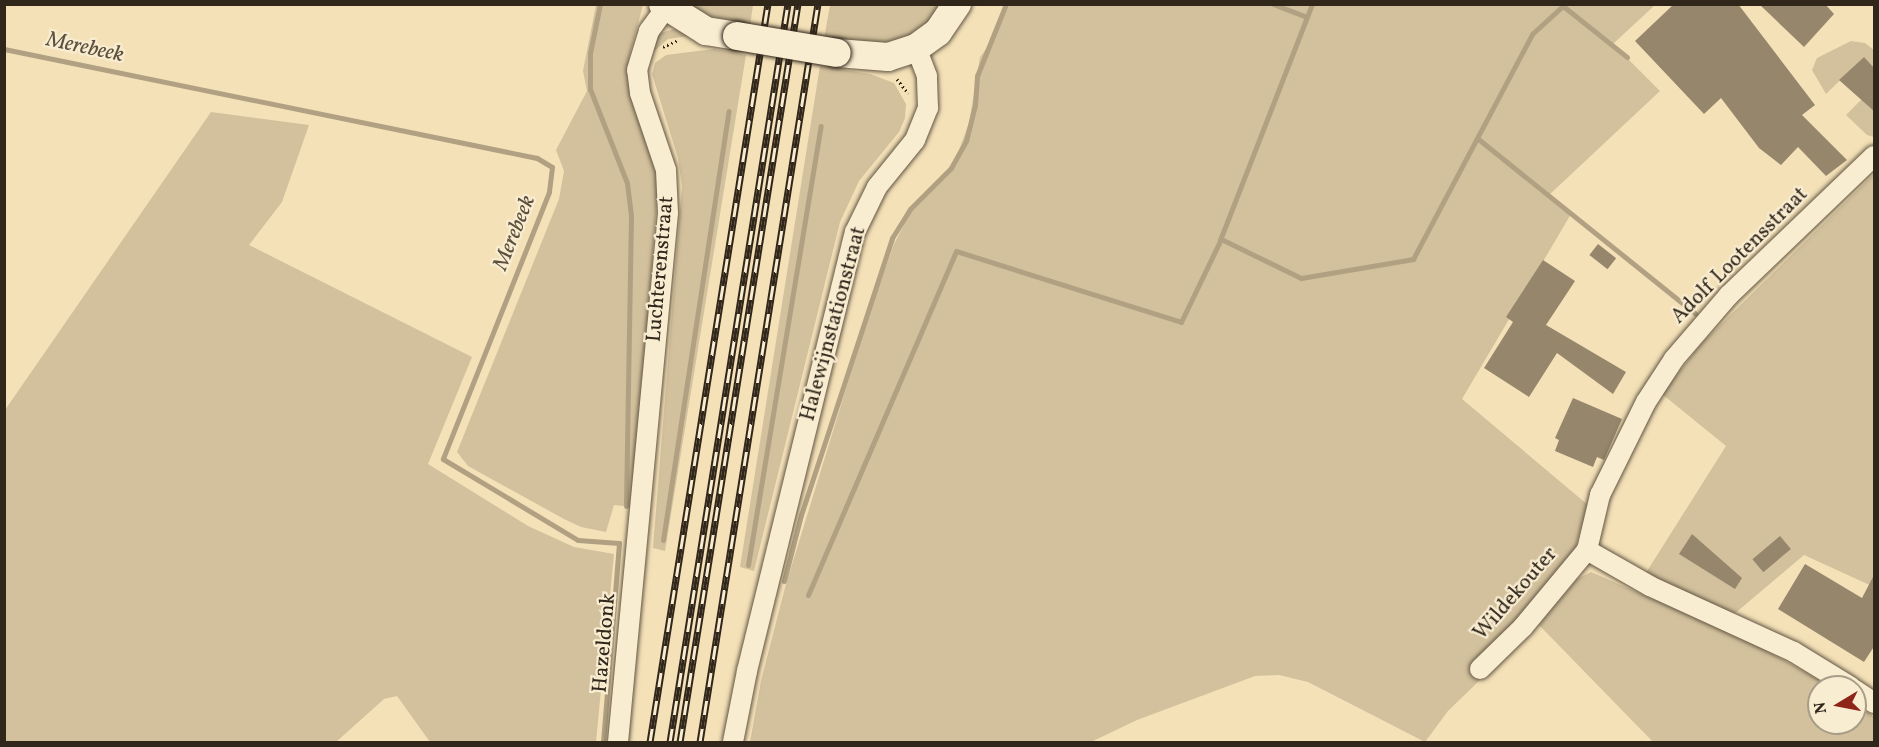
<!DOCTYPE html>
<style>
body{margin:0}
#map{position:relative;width:1879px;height:747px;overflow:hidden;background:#f4e1b8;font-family:Vollkorn,serif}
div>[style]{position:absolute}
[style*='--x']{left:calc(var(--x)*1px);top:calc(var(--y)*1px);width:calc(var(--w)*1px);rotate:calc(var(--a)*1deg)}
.green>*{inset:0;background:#d3c19d}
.stream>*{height:5px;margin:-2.5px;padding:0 2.5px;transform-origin:2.5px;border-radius:2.5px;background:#b1a182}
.building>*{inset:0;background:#96876c;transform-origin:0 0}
.path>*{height:3px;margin-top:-1.5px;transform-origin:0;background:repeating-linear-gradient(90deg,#30261a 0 1.5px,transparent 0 4.5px)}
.roads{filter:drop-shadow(0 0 2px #615542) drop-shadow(0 0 2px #615542)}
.street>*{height:20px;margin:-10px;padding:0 10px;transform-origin:10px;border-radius:10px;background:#f8ecd1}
.secondary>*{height:28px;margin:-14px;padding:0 14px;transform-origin:14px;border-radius:14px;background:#f8ecd1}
.rail>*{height:7px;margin-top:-3.5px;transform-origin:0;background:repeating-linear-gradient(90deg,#f8ecd1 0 14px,#30261a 0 28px);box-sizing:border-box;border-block:2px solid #30261a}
.bridges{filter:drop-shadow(0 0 2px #30261a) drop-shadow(0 0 2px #30261a)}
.secondary-bridge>*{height:28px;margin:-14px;padding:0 14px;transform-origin:14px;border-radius:14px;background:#f8ecd1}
span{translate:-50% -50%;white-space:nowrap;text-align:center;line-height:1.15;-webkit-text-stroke:4.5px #f8ecd1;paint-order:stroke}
.street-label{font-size:21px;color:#30261a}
.water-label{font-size:22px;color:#5d513e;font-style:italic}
.frame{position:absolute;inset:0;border:6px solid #30261a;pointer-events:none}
.north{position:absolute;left:1807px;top:675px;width:60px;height:60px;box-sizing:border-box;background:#f8ecd1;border:2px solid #a89d88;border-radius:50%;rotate:260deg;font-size:16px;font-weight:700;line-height:24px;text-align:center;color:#30261a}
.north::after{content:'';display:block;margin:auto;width:21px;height:27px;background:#8f2418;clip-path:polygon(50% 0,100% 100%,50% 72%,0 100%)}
</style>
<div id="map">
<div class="green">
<div style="clip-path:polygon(596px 5px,643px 5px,629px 57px,628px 76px,655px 161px,658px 185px,633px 507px,614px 505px,606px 532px,581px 527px,564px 519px,468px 466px,457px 452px,559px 199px,564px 171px,556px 150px,587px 91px,583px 71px)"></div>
<div style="clip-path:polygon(678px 5px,753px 5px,750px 26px,720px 24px)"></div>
<div style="clip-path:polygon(830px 5px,943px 5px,918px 33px,887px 44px,824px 39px)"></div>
<div style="clip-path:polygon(1008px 5px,1655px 5px,1613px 44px,1660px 91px,1548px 196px,1571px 214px,1462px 399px,1588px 505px,1575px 549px,1525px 614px,1469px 671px,1480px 680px,1448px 711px,1425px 742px,1308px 682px,1279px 675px,1255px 676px,1137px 720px,1091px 742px,750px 742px,761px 681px,786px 584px,868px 317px,894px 244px,909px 215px,946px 173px,959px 150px,969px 123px,980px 57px,995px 37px)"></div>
<div style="clip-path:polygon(674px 29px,689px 36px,668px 39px,651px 54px,651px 42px,661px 33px)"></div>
<div style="clip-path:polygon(1851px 41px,1865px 43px,1874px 50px,1874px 69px,1863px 58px,1826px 94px,1812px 70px,1817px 58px)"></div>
<div style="clip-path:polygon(714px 49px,746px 55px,665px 551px,653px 548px,682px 186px,678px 158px,652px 74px,655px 63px,666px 55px)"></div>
<div style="clip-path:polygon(820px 66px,870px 74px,894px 83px,906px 104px,905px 118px,899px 132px,859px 181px,840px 222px,754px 571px,740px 567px)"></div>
<div style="clip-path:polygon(1862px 99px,1874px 110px,1874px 137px,1867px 135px,1846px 115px)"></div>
<div style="clip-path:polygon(211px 112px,309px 125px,282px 202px,249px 245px,472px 357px,428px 464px,528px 526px,574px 547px,614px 554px,596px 742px,430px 742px,397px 696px,384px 699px,336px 742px,5px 742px,5px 410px)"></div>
<div style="clip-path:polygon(1874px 174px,1874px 587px,1804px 555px,1733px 615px,1644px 576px,1726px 446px,1662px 394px,1701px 344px)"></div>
<div style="clip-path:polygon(1591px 572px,1749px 641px,1825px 683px,1830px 687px,1819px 687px,1819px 723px,1855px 723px,1855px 704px,1874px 717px,1874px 742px,1653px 742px,1539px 625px,1577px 579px)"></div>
</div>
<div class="stream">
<div style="--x:600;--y:4;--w:50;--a:101.5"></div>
<div style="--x:590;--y:53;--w:36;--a:90"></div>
<div style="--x:590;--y:89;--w:101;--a:68.5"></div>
<div style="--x:627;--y:183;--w:33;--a:83"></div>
<div style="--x:631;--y:216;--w:290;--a:91"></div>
<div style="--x:1273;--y:4;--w:36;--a:21"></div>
<div style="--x:1563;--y:6;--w:82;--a:38.6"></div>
<div style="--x:4;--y:49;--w:544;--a:11.56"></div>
<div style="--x:537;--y:158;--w:17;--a:31"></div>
<div style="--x:552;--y:167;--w:25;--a:97"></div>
<div style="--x:549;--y:192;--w:287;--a:111.7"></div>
<div style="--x:443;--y:459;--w:157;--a:31"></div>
<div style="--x:578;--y:540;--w:41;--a:4.2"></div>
<div style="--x:619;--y:543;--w:200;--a:94.6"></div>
<div style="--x:1477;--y:138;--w:280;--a:38.8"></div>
<div style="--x:1220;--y:240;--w:253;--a:-68.7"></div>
<div style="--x:663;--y:540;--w:434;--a:-81.3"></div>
<div style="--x:748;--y:565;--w:445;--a:-80.6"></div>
<div style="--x:784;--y:581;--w:68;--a:-75.6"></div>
<div style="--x:801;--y:515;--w:292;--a:-71.8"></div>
<div style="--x:892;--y:238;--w:34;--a:-58"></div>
<div style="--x:910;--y:209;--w:58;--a:-45"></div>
<div style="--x:951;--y:168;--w:31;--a:-61"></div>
<div style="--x:966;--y:141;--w:37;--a:-76"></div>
<div style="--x:975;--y:105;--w:29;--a:-86"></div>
<div style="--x:977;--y:76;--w:78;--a:-68.1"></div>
<div style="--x:808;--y:595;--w:374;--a:-66.7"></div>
<div style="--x:956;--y:251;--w:236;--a:17.5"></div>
<div style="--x:1181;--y:322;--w:92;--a:-64.3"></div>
<div style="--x:1221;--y:239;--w:89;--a:26"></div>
<div style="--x:1301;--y:278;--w:114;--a:-9.6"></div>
<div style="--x:1413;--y:259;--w:255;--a:-62.1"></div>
<div style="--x:1532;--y:34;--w:45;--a:-42.3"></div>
</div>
<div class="building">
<div style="clip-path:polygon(1674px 4px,1738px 4px,1815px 105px,1802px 115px,1847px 160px,1826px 176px,1798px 147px,1781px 165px,1759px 148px,1721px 98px,1704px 114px,1635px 41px)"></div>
<div style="clip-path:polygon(1759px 4px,1825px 4px,1834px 14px,1804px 47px)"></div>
<div style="clip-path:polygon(1864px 57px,1875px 69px,1875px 112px,1839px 80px)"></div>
<div style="left:1598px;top:244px;width:23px;height:14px;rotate:38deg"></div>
<div style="clip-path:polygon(1543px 260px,1575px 281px,1546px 325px,1626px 372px,1613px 394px,1557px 353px,1529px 397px,1484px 368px,1513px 322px,1506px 317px)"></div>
<div style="clip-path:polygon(1573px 398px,1622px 419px,1604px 460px,1597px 457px,1593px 467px,1555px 451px,1559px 440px,1555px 438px)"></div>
<div style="clip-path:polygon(1692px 534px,1742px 578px,1735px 589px,1679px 554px)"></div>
<div style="left:1780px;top:536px;width:17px;height:36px;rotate:50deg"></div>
<div style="clip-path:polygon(1805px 564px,1862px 598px,1875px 573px,1875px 645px,1864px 662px,1778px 609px)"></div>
</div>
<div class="path">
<div style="--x:663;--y:47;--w:17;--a:-25"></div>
<div style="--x:897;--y:79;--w:18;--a:52"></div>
</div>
<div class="roads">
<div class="street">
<div style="--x:1480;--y:669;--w:60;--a:-44.3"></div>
<div style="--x:1523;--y:627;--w:100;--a:-50.3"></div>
<div style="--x:1851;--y:687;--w:67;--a:-148.4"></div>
<div style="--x:1794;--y:652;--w:158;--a:-155.4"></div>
<div style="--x:1650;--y:586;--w:73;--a:-150.3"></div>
<div style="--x:1587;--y:550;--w:57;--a:-76.7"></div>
<div style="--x:1600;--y:495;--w:104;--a:-63.7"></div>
<div style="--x:1646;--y:402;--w:51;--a:-56.9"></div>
<div style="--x:1674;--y:359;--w:84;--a:-49.3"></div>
<div style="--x:1729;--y:295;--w:201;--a:-43.8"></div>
<div style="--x:1855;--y:690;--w:23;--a:34"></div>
<div style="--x:618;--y:742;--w:531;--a:-84.6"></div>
<div style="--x:668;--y:213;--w:43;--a:-92.7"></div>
<div style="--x:666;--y:170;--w:81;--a:-108.7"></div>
<div style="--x:640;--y:93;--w:23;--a:-97"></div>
<div style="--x:637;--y:70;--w:41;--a:-72.9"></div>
<div style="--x:649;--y:31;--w:29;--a:-54"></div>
<div style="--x:733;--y:742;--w:72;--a:-78.8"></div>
<div style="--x:747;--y:671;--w:452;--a:-76.2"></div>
<div style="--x:855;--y:232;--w:50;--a:-63.9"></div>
<div style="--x:877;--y:187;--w:60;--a:-51"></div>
<div style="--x:915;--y:140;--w:35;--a:-68"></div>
<div style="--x:928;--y:108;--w:32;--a:-92"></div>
<div style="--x:927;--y:76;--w:30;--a:-111"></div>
</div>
<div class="secondary">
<div style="--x:663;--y:4;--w:51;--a:32.1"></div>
<div style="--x:706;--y:31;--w:31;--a:9"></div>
<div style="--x:837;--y:53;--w:51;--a:4.5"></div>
<div style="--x:888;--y:57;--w:29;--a:-18"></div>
<div style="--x:916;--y:48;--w:27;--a:-36"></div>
<div style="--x:938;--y:32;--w:34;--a:-56"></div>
</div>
</div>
<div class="rail">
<div style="--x:650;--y:742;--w:747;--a:-80.92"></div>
<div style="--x:670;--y:742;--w:747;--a:-80.92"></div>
<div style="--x:680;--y:742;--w:747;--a:-80.92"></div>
<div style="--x:700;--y:742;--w:747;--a:-80.92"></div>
</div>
<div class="bridges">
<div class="secondary-bridge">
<div style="--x:737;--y:36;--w:101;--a:9.6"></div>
</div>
</div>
<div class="street-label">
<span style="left:1740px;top:256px;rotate:-45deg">Adolf Lootensstraat</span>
<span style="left:661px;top:269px;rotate:-85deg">Luchterenstraat</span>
<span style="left:834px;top:324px;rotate:-75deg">Halewijnstationstraat</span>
<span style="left:1516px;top:594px;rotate:-49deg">Wildekouter</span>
<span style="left:605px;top:643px;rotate:-85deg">Hazeldonk</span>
</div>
<div class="water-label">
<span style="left:85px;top:48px;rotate:12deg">Merebeek</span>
<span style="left:515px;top:233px;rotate:-68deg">Merebeek</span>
</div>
<div class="frame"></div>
<div class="north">N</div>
</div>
